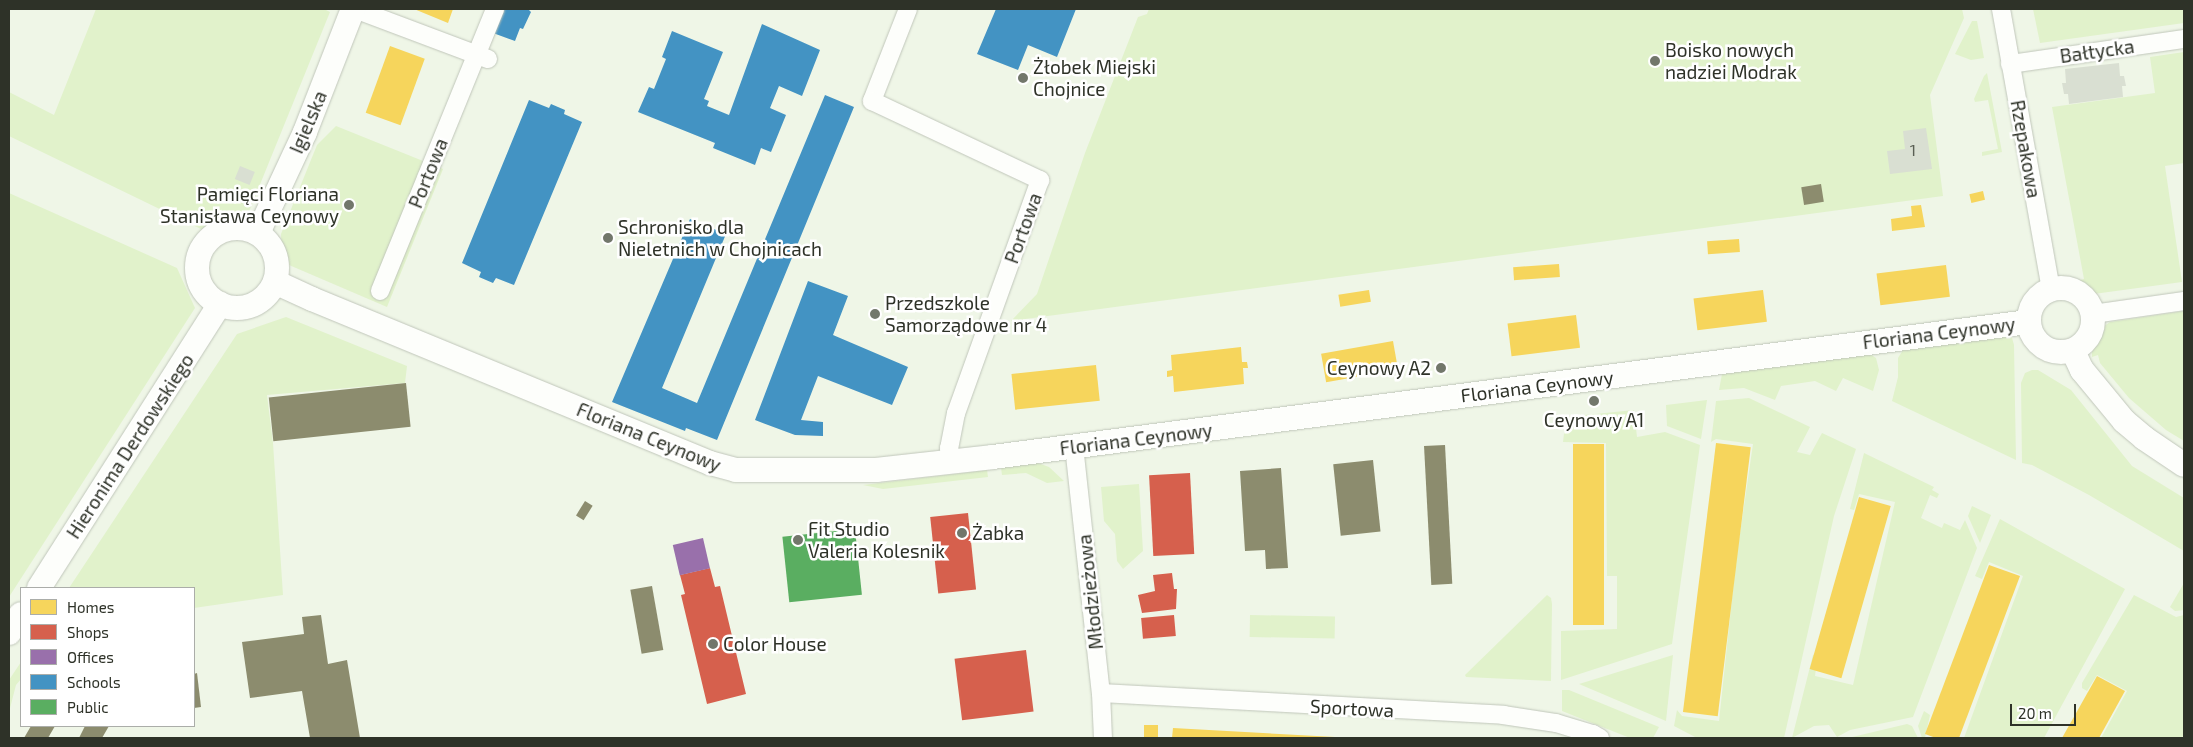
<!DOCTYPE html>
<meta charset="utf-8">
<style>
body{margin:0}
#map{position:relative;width:2193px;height:747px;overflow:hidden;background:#eff6e7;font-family:"Exo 2",sans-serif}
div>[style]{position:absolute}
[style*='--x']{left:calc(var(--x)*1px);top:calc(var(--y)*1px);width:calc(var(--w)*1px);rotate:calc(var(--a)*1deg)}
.green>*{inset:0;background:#e1f2cb;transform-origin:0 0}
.homes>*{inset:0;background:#f6d55c;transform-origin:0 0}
.shops>*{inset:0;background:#d6604d;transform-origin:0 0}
.offices>*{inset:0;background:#9970ab;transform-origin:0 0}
.schools>*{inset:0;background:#4393c3}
.public>*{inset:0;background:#5aae61;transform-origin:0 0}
.industry>*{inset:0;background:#8c8c6e;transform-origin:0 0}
.building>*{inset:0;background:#d9dfd2;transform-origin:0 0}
.roads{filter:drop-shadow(0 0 1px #c0c6ba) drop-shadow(0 0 1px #c0c6ba)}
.street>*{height:18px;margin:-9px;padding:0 9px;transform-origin:9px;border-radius:9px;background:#fdfefb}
.secondary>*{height:24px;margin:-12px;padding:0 12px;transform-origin:12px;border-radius:12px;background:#fdfefb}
.secondary>.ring{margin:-12px;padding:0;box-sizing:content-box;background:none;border:24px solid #fdfefb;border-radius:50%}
.dots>*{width:14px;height:14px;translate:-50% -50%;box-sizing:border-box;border:2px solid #fff;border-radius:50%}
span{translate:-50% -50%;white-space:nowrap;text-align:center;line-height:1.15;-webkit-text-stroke:5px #fff;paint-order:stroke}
.number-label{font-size:16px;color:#5a5f54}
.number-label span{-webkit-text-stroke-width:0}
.poi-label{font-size:19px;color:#2e3228}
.left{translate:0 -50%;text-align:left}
.right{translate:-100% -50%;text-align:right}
.street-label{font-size:19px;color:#2e3228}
.frame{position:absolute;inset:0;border:10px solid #2e3228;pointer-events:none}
.legend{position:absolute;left:20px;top:587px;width:175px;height:140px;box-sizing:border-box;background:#fff;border:1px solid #abada9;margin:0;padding:6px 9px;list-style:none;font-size:15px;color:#2e3228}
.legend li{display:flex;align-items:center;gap:10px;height:25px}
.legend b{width:25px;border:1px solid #abada9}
.scale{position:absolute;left:2010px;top:704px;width:66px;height:22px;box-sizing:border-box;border:2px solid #2e3228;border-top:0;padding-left:6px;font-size:15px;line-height:18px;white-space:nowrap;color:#2e3228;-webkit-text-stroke:4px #fff;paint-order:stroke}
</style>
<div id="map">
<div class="green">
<div style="clip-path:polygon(96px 9px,324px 9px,330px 12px,248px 214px,205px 231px,9px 136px,9px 92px,54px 115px)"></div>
<div style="clip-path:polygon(1149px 9px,1962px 9px,1964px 18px,1930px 95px,1943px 196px,1011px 321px,1037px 294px,1085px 153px,1138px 17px,1147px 14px)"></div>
<div style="clip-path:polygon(2033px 9px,2184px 9px,2184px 23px,2040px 43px)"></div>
<div style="clip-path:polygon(1972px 21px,1977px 21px,1984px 58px,1971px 60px,1955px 54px)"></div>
<div style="clip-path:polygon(2184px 52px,2184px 163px,2165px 166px,2182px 282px,2079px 296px,2073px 282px,2084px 279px,2052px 107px,2155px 93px,2150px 57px)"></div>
<div style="clip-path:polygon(1987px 73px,2002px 152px,1982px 156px,1982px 152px,1998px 149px,1988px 100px,1975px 102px,1974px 99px,1984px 76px)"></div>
<div style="clip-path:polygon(336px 126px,443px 169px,387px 307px,282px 262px,281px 234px,317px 145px)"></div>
<div style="clip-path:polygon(9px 193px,177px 268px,195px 308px,9px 597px)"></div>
<div style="clip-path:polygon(2184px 311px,2184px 441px,2166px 430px,2129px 398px,2100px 363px,2098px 355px,2092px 357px,2092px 351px,2093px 340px,2103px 327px,2110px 322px)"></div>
<div style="clip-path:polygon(286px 317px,407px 366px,405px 383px,267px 395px,273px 443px,283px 595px,194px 608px,194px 588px,69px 588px,237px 334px)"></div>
<div style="clip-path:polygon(2011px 334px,2014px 345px,2016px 460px,1892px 401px,1898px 377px,1898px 358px,1903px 350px)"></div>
<div style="clip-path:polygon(1870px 354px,1876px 358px,1879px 370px,1873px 391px,1843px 378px,1836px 391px,1815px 381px,1781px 386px,1775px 400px,1744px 388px,1719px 390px,1722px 374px)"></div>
<div style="clip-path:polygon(2032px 370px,2038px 370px,2071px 390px,2132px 466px,2184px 498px,2184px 551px,2089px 495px,2032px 465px,2022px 463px,2021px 383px,2025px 373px)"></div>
<div style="clip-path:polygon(1749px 398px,1810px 427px,1797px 452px,1810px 455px,1822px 433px,1856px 449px,1834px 516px,1784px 738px,1697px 738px,1674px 726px,1677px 710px,1682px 716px,1719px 721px,1736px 561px,1753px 444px,1716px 439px,1711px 442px,1716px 401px)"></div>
<div style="clip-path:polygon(1707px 400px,1701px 439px,1667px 426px,1666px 405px)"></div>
<div style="clip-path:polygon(1634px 410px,1637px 437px,1665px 432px,1700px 445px,1672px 644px,1561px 680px,1561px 631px,1617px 629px,1617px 576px,1607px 576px,1606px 443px,1563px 442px,1566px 417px)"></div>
<div style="clip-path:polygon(1864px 453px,1934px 487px,1932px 490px,1939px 494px,1937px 498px,1930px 495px,1921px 518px,1942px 528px,1944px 523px,1960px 530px,1965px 520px,1977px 548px,1913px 717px,1850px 730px,1837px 737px,1829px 725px,1814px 726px,1792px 738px,1813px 655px,1818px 653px,1815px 676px,1853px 685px,1895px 502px,1859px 494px,1854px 510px,1850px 509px)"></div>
<div style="clip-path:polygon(1038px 463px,1049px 467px,1064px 481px,1047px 483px,1026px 473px,1002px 475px,1001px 468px)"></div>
<div style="clip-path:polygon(987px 470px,988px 477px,883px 489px,863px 485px)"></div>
<div style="clip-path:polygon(1139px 484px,1143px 551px,1123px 569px,1117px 561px,1115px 534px,1104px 521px,1101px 487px)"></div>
<div style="clip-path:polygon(1972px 506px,1991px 515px,1980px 543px,1968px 516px)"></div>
<div style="clip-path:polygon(2000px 519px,2125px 589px,2044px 738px,1964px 738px,2023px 576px,1989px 562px,1982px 579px,1975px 576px)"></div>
<div style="clip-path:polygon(2184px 583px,2184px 610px,2175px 611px,2170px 607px)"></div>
<div style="clip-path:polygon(1547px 595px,1551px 598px,1552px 604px,1551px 681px,1466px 677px,1465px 675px)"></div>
<div style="clip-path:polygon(2134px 595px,2176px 617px,2184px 615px,2184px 734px,2182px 738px,2101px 738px,2127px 691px,2097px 675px,2087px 691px,2082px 688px,2082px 683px)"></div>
<div style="left:1250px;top:615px;width:85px;height:22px;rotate:1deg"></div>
<div style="clip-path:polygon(1673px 655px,1666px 721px,1579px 684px)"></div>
<div style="clip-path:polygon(21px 662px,21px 679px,16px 685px,9px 712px,9px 680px)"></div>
<div style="clip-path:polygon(1562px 690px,1569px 690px,1659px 727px,1653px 738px,1630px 738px,1562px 711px)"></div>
<div style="clip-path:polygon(1924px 711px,1930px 715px,1925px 738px,1922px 738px,1918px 726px)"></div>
<div style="clip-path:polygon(1907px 724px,1912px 726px,1918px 738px,1848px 738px)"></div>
</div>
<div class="homes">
<div style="clip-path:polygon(414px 9px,453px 9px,448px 23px)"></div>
<div style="left:390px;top:46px;width:37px;height:71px;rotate:20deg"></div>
<div style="left:1983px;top:191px;width:9px;height:14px;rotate:77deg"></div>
<div style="clip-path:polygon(1921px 205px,1925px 227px,1892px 231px,1891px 219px,1912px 216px,1911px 206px)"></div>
<div style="left:1739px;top:239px;width:13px;height:32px;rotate:86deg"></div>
<div style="left:1559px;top:264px;width:13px;height:46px;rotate:86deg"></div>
<div style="left:1946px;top:265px;width:32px;height:70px;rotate:83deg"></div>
<div style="left:1369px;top:290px;width:12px;height:31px;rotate:81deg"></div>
<div style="left:1763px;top:290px;width:32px;height:70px;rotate:83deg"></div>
<div style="left:1576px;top:315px;width:33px;height:69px;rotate:83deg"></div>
<div style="left:1393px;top:341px;width:29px;height:73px;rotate:80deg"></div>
<div style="clip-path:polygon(1241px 347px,1242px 362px,1247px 362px,1248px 368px,1243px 368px,1244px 384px,1174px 392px,1173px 376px,1167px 377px,1167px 371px,1172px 370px,1171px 355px)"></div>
<div style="left:1096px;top:365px;width:36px;height:85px;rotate:84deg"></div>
<div style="left:1716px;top:443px;width:35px;height:271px;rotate:7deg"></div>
<div style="left:1573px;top:444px;width:31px;height:181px"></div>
<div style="left:1859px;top:497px;width:33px;height:179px;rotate:16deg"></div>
<div style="clip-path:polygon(1989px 565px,2020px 576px,1959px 738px,1936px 738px,1925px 734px)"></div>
<div style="clip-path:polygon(2097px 676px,2125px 691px,2099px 738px,2062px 738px)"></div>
<div style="left:1144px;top:725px;width:14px;height:13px"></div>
<div style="clip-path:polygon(1173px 728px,1335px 737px,1335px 738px,1172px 738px)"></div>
</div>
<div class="shops">
<div style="left:1190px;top:473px;width:81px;height:41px;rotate:87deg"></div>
<div style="left:968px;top:513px;width:77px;height:38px;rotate:84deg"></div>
<div style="clip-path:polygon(710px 568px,715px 587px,720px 586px,746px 694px,707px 704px,681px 595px,685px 594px,680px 575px)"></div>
<div style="clip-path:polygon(1172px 573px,1174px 589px,1177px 589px,1176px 609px,1142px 613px,1138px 595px,1155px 591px,1153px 575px)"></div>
<div style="left:1174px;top:615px;width:21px;height:33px;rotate:85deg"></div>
<div style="left:1026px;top:650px;width:62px;height:72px;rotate:83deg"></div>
</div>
<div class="offices">
<div style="left:703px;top:538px;width:31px;height:31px;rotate:77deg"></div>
</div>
<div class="schools">
<div style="clip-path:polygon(503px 9px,528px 9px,531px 12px,523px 29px,520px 28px,515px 41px,493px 33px)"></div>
<div style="clip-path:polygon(996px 9px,1076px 9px,1057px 57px,1028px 45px,1018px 70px,977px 54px)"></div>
<div style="clip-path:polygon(762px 24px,820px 50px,802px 96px,779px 86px,770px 108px,786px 115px,771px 152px,761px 148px,755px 165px,713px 148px,715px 143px,638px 112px,649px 87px,654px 89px,666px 59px,662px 57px,672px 31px,723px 52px,704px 99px,709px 101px,707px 106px,729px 115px)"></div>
<div style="clip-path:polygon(825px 95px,854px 107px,717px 440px,686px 428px,685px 431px,612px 402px,690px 219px,726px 234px,662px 388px,697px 403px)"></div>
<div style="clip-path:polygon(529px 100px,549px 108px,551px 104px,565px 110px,564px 114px,582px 122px,514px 285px,496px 278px,493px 283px,479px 277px,481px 272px,462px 263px)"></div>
<div style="clip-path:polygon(808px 281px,848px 296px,833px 335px,908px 367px,892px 405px,818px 376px,801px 420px,823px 422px,823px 436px,795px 435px,755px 420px)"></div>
</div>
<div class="public">
<div style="left:855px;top:529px;width:66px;height:73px;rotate:84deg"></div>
</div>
<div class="industry">
<div style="left:1821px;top:184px;width:18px;height:20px;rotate:81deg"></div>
<div style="left:406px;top:383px;width:44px;height:138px;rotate:84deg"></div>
<div style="left:1445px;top:445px;width:139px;height:21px;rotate:87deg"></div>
<div style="left:1373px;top:460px;width:72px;height:40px;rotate:84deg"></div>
<div style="clip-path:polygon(1281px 468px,1288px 568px,1266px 569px,1265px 550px,1245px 551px,1240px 471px)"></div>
<div style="left:585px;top:501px;width:9px;height:17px;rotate:32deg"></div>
<div style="left:652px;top:586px;width:65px;height:22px;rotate:80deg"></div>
<div style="clip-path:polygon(321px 615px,328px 664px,347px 660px,360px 738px,310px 738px,302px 691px,250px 698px,242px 642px,304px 634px,302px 617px)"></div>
<div style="clip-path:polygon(197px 673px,201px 707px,194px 708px,194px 674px)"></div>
<div style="clip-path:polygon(31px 726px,55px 726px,48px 738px,24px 738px)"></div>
<div style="clip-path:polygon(85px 726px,109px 726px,102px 738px,79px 738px)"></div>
</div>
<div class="building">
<div style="clip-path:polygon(2119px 63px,2120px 76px,2124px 76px,2126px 86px,2122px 86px,2123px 97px,2069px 104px,2068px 94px,2064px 94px,2062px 83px,2066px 83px,2065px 69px)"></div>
<div style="clip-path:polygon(1926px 128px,1932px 169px,1890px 174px,1887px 151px,1905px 149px,1903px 131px)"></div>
<div style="left:240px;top:166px;width:16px;height:14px;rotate:22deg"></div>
</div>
<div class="roads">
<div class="street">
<div style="--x:355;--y:9;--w:142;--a:20.6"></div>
<div style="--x:908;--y:9;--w:99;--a:111.4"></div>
<div style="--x:872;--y:101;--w:186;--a:25.2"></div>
<div style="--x:1040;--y:180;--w:248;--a:109.8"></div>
<div style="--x:956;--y:413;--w:36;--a:101"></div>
<div style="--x:949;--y:448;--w:14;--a:82"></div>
<div style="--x:2001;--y:9;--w:284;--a:79.9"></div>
<div style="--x:2010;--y:64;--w:176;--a:-8.2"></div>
<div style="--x:380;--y:291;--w:305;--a:-67.8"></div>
<div style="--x:2093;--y:314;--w:92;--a:-8.1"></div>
<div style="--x:1074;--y:446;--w:248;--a:83.8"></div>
<div style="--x:1101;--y:693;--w:45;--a:87.5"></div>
<div style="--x:1101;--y:693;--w:403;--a:3.1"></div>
<div style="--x:1503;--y:715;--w:54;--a:8.6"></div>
<div style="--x:1556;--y:723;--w:39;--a:17"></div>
<div style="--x:1593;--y:734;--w:8;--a:30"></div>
</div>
<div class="secondary">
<div class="ring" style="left:197px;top:228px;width:56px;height:56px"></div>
<div style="--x:258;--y:233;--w:111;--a:-65"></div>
<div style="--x:305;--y:132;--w:132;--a:-68.7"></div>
<div style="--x:275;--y:282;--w:41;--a:24.7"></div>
<div style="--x:312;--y:299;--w:430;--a:22.4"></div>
<div style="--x:710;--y:463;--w:27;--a:15"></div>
<div style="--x:736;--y:470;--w:140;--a:0"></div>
<div style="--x:876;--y:470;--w:118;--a:-6.3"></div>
<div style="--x:993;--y:457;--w:1044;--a:-7.43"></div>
<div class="ring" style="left:2029px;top:288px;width:40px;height:40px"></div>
<div style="--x:2073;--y:351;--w:21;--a:65"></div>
<div style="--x:2082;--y:370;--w:66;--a:50.5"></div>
<div style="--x:2124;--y:421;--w:26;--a:40"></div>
<div style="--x:2144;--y:438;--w:48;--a:34"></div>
<div style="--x:39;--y:588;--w:337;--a:-57.5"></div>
<div style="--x:9;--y:633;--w:22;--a:-58"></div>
</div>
</div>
<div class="dots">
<div style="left:1655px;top:61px;background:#72776b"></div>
<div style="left:1023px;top:78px;background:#72776b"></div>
<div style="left:349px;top:205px;background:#72776b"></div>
<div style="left:608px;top:238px;background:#72776b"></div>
<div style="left:875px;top:314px;background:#72776b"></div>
<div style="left:1441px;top:368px;background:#72776b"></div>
<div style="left:1594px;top:401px;background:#72776b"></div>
<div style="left:962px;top:533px;background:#72776b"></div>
<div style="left:798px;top:540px;background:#72776b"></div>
<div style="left:713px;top:644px;background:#72776b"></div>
</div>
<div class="number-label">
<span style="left:1913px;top:150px">1</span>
</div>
<div class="poi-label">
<span class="left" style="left:1665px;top:61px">Boisko nowych<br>nadziei Modrak</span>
<span class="left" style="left:1033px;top:78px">Żłobek Miejski<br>Chojnice</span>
<span class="right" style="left:339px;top:205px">Pamięci Floriana<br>Stanisława Ceynowy</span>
<span class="left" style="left:618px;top:238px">Schronisko dla<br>Nieletnich w Chojnicach</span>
<span class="left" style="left:885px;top:314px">Przedszkole<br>Samorządowe nr 4</span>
<span class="right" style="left:1431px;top:368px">Ceynowy A2</span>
<span style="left:1594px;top:420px">Ceynowy A1</span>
<span class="left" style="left:808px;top:540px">Fit Studio<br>Valeria Kolesnik</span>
<span class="left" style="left:972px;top:533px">Żabka</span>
<span class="left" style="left:723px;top:644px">Color House</span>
</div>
<div class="street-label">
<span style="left:2097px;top:51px;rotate:-8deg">Bałtycka</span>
<span style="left:308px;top:122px;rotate:-67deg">Igielska</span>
<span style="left:2026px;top:149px;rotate:80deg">Rzepakowa</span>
<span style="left:428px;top:173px;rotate:-68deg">Portowa</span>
<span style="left:1023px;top:228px;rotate:-70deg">Portowa</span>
<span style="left:1939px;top:333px;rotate:-7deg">Floriana Ceynowy</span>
<span style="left:1537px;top:386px;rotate:-7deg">Floriana Ceynowy</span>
<span style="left:649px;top:437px;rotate:22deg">Floriana Ceynowy</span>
<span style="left:1136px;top:439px;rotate:-7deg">Floriana Ceynowy</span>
<span style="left:130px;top:446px;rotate:-57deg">Hieronima Derdowskiego</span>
<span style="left:1090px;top:592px;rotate:-96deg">Młodzieżowa</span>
<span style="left:1352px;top:708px;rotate:3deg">Sportowa</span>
</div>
<div class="frame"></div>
<ul class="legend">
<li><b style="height:14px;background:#f6d55c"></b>Homes</li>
<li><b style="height:14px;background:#d6604d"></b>Shops</li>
<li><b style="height:14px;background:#9970ab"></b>Offices</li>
<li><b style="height:14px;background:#4393c3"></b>Schools</li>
<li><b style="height:14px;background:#5aae61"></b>Public</li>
</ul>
<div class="scale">20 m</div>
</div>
